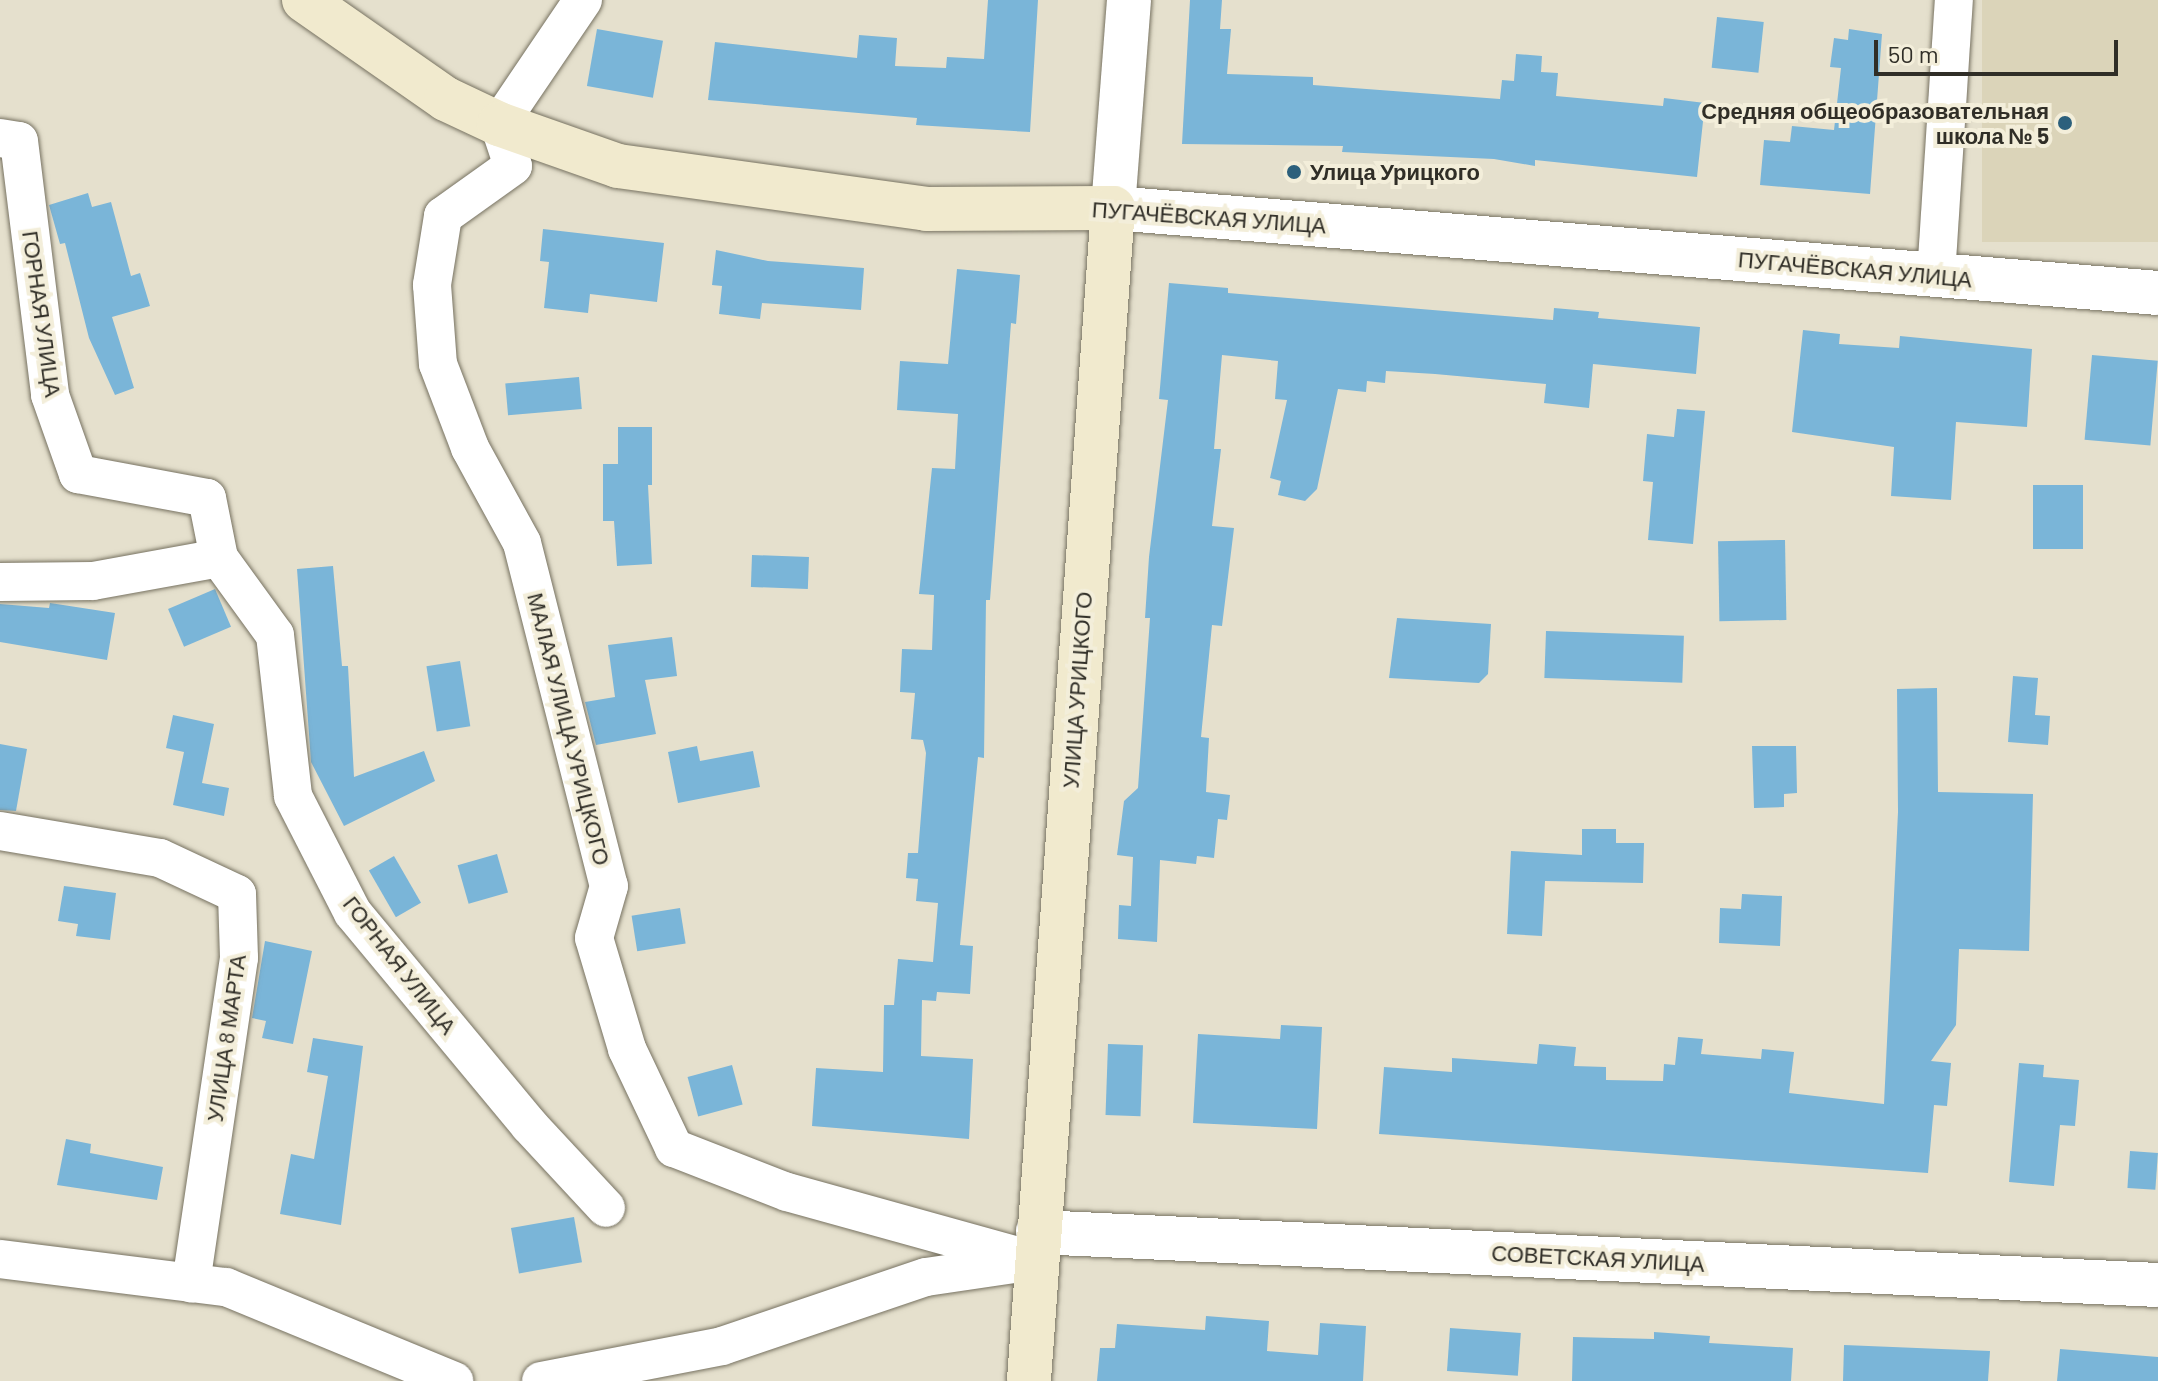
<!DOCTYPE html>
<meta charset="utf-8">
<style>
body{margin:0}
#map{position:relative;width:2158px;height:1381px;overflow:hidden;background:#e5e0cd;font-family:Barlow,sans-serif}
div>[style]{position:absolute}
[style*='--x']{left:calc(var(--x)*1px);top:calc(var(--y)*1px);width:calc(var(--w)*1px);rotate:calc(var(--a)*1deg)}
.built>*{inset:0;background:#dbd4b9;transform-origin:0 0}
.building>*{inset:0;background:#7ab5d8;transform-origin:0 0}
.roads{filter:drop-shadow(0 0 2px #777261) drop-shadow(0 0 2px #777261)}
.minor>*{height:38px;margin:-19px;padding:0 19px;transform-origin:19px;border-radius:19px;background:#fff}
.tertiary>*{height:44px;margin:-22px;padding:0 22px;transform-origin:22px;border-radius:22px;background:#fff}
.secondary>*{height:44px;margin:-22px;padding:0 22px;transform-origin:22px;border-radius:22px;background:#f1eace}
.dots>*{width:22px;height:22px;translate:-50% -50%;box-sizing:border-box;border:4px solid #f3eeda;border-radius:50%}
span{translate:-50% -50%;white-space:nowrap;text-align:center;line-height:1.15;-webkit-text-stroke:8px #f3eeda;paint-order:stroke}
.poi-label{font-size:22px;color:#302e27;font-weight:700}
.right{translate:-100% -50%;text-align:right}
.left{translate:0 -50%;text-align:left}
.street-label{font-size:22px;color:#302e27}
.scale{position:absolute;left:1874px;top:40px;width:244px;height:36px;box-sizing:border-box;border:4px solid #302e27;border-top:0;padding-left:10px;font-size:24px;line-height:28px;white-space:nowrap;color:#302e27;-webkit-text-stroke:6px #f3eeda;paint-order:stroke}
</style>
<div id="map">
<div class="built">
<div style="left:1982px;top:0;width:176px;height:242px"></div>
</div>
<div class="building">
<div style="clip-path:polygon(988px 0,1038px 0,1030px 132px,916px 125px,917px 118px,708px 100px,715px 42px,857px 58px,859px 35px,897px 38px,895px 66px,946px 68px,947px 57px,984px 59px)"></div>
<div style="clip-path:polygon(1190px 0,1222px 0,1220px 29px,1231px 29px,1227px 74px,1313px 77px,1313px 85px,1500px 99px,1502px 80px,1514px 81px,1516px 54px,1542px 56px,1541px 72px,1558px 73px,1556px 96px,1663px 106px,1664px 98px,1705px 103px,1697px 177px,1535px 160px,1535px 166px,1494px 159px,1342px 152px,1343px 146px,1182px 144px)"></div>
<div style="left:1717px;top:17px;width:47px;height:51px;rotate:6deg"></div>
<div style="left:597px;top:29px;width:67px;height:58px;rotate:10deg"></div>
<div style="clip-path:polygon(1849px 29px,1882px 34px,1870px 194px,1760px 185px,1764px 140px,1790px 142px,1792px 126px,1834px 130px,1841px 68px,1830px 67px,1834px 38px,1848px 40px)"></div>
<div style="clip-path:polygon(88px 193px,92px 207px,111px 202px,131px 276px,140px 273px,150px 306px,112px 317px,134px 388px,115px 395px,89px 338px,65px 243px,60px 244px,49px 205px)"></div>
<div style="clip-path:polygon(543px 229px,664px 243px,657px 302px,590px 294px,588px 313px,544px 308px,549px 262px,540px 261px)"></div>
<div style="clip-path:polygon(716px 250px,768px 261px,864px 268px,861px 310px,762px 303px,760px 319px,719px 314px,722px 286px,712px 285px)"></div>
<div style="clip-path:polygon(957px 269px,1020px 275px,1016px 324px,1011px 323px,990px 600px,986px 600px,984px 758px,978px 757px,960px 945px,973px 946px,970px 994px,937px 992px,936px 1001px,922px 1000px,921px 1056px,973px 1059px,969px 1139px,812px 1126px,816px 1068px,883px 1072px,884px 1005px,894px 1005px,898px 959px,933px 962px,938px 903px,916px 901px,918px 879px,906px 878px,908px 853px,918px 853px,926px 753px,923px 740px,911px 739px,915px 693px,900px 692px,902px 649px,932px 650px,934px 595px,919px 594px,932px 468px,955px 469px,958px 414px,897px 410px,900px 361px,948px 364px)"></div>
<div style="clip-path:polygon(1169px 283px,1228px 288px,1228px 293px,1553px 320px,1554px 308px,1599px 312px,1598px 318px,1700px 327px,1696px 374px,1593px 364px,1589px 408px,1544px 403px,1546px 384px,1435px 374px,1386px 371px,1385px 383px,1367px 381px,1366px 392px,1338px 389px,1317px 489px,1305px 501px,1278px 495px,1281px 481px,1270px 478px,1287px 400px,1275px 399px,1278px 361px,1222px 355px,1214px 449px,1221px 449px,1212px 526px,1234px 528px,1222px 626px,1212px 625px,1201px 737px,1209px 738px,1206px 792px,1230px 795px,1227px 820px,1218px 819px,1214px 858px,1197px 856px,1196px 864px,1160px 860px,1157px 942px,1118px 939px,1119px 905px,1131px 906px,1133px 857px,1117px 855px,1124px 801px,1138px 788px,1150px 618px,1145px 618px,1149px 557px,1168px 400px,1159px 399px)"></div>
<div style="clip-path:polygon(1803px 330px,1840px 334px,1839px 344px,1899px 348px,1900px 336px,2032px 349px,2027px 427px,1956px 422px,1951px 500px,1891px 496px,1894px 447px,1792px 432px)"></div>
<div style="left:2092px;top:355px;width:66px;height:85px;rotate:5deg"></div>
<div style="left:579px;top:377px;width:32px;height:74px;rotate:85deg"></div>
<div style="clip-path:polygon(1677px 409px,1705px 411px,1693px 544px,1648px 540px,1653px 482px,1643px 481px,1647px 434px,1674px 437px)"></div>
<div style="clip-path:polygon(618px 427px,652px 427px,652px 485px,648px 485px,652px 564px,617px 566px,614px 521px,603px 521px,603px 464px,618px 464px)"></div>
<div style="left:2033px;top:485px;width:50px;height:64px"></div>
<div style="left:1785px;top:540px;width:80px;height:67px;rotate:89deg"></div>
<div style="left:752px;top:555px;width:57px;height:32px;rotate:2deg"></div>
<div style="clip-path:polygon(333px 566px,342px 666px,348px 666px,354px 777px,424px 751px,435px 781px,344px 826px,311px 762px,297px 569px)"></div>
<div style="left:215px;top:589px;width:41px;height:51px;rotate:67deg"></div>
<div style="clip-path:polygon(50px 603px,115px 613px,107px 660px,0 642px,0 604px,49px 608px)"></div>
<div style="clip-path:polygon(1397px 618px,1491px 624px,1488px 674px,1479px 683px,1389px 678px)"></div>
<div style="left:1546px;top:631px;width:138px;height:47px;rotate:2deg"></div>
<div style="clip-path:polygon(672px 637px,677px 676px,645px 680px,656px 734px,596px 745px,585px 702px,615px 697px,608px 645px)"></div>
<div style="left:460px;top:661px;width:66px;height:34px;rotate:81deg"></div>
<div style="clip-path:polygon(2013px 676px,2038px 678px,2035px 715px,2050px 716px,2048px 745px,2008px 742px)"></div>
<div style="clip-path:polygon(1937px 688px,1938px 792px,2033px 794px,2029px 951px,1959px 949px,1956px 1025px,1931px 1061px,1951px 1063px,1947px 1106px,1934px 1105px,1928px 1173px,1379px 1134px,1384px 1067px,1452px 1072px,1452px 1058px,1537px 1064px,1539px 1044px,1576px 1047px,1574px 1066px,1606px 1067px,1606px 1080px,1663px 1081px,1664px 1064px,1675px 1065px,1678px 1037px,1703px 1039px,1701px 1054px,1761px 1059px,1762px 1049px,1794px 1052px,1789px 1093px,1884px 1104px,1898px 812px,1897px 689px)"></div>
<div style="clip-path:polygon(173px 715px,214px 724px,202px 783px,229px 788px,224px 816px,173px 805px,184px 752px,166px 748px)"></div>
<div style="clip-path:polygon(0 744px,27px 749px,16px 811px,0 810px)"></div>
<div style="clip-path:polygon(697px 746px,700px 761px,753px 751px,760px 787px,678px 803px,668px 752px)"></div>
<div style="clip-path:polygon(1752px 746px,1796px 746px,1797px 793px,1784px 794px,1784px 807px,1754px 808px)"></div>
<div style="clip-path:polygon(1582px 829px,1616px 829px,1616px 843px,1644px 843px,1643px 883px,1545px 881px,1542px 936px,1507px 934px,1511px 851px,1582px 855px)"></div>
<div style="left:497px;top:854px;width:40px;height:41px;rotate:74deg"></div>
<div style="left:394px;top:856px;width:54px;height:29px;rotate:60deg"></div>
<div style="clip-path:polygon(64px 886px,116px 893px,110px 940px,76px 936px,78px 924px,58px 921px)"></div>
<div style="clip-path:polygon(1742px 894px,1782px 896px,1780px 946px,1719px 943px,1720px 908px,1741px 909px)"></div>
<div style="left:680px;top:908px;width:36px;height:49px;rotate:81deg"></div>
<div style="clip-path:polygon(265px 941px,312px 951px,293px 1044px,262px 1038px,266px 1021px,252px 1018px)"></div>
<div style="clip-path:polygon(1281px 1025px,1322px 1027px,1317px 1129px,1193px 1123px,1198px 1034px,1280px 1039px)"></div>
<div style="clip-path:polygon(313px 1038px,363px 1046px,341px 1225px,280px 1214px,291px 1154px,314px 1159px,328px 1076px,307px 1072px)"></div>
<div style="left:1108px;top:1044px;width:35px;height:71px;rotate:2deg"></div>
<div style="clip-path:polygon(2019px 1063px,2044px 1065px,2043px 1077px,2079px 1080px,2075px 1126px,2060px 1125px,2054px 1186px,2009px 1182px)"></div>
<div style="left:732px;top:1065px;width:41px;height:46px;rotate:75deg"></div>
<div style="clip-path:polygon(66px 1139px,91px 1144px,90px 1153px,163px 1167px,157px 1200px,57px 1185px)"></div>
<div style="left:2130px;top:1151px;width:28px;height:37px;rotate:4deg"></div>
<div style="left:574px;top:1217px;width:46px;height:64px;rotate:80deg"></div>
<div style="clip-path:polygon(1206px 1316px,1269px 1321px,1267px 1351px,1318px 1355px,1320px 1323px,1366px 1326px,1363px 1381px,1097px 1381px,1100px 1348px,1115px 1348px,1117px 1324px,1205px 1330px)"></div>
<div style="left:1450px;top:1328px;width:71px;height:43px;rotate:4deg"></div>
<div style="clip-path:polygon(1654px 1332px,1710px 1336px,1709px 1343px,1793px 1348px,1791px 1381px,1572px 1381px,1573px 1337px,1654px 1339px)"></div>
<div style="clip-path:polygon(1844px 1345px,1990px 1351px,1988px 1381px,1843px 1381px)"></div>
<div style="clip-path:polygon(2060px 1349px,2158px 1357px,2158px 1381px,2057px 1381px)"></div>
</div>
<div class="roads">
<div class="minor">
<div style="--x:583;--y:0;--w:150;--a:124.1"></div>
<div style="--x:499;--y:124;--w:44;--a:71.6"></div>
<div style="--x:513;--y:166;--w:86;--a:144.5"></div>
<div style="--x:443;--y:216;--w:70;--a:99.1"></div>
<div style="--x:432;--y:285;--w:79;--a:85.7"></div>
<div style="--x:438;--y:364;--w:90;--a:69.1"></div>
<div style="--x:470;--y:448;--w:108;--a:61.3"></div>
<div style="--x:522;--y:543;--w:354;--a:75.8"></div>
<div style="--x:609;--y:886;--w:54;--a:106.1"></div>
<div style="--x:594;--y:938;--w:116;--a:73.4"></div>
<div style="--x:627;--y:1049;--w:110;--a:64.6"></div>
<div style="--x:674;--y:1148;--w:121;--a:21.3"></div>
<div style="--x:787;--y:1192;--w:258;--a:15.5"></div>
<div style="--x:0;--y:138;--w:19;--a:9"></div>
<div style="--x:19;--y:141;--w:256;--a:83"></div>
<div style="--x:50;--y:395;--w:84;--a:70.5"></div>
<div style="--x:78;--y:474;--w:131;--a:10.5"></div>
<div style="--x:207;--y:498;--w:61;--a:78.7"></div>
<div style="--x:219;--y:558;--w:95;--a:54"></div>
<div style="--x:275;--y:635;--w:162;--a:83.6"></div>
<div style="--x:293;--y:796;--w:131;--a:62.9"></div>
<div style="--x:353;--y:913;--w:276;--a:50.3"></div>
<div style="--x:529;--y:1125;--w:113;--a:47.1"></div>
<div style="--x:1936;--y:276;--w:277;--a:-86.3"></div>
<div style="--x:0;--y:582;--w:93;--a:-0.6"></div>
<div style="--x:93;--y:581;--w:128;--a:-10.3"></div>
<div style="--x:0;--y:831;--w:162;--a:9.6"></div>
<div style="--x:160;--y:858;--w:85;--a:25.1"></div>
<div style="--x:237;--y:894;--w:64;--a:88.2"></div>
<div style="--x:239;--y:958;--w:329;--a:98.4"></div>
<div style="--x:0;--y:1259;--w:228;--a:7.1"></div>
<div style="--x:226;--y:1287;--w:247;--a:22.4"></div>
<div style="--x:541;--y:1381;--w:184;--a:-10.9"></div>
<div style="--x:722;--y:1346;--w:215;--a:-18.7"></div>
<div style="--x:926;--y:1277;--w:96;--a:-8.4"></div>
</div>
<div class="tertiary">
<div style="--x:1129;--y:0;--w:209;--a:94.4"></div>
<div style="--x:1113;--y:208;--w:1048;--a:4.65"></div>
<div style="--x:1038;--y:1232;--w:1121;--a:2.71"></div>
</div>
<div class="secondary">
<div style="--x:304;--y:0;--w:173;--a:34.9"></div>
<div style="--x:446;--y:99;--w:59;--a:25.3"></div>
<div style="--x:499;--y:124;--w:126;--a:19.4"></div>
<div style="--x:618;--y:166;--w:311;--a:7.9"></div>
<div style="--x:926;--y:209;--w:187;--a:-0.3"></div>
<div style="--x:1113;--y:208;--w:1176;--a:94.1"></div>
</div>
</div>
<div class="dots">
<div style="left:2065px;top:123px;background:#2c607c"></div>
<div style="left:1294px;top:172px;background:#2c607c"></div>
</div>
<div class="poi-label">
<span class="right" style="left:2049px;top:123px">Средняя общеобразовательная<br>школа № 5</span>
<span class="left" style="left:1310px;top:172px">Улица Урицкого</span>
</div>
<div class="street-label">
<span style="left:1209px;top:217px;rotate:4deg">ПУГАЧЁВСКАЯ УЛИЦА</span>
<span style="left:1855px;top:269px;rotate:5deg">ПУГАЧЁВСКАЯ УЛИЦА</span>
<span style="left:42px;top:314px;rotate:82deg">ГОРНАЯ УЛИЦА</span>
<span style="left:1077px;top:690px;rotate:-86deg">УЛИЦА УРИЦКОГО</span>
<span style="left:569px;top:729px;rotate:76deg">МАЛАЯ УЛИЦА УРИЦКОГО</span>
<span style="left:400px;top:965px;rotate:52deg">ГОРНАЯ УЛИЦА</span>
<span style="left:226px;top:1038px;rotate:-82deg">УЛИЦА 8 МАРТА</span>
<span style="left:1598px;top:1258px;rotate:3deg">СОВЕТСКАЯ УЛИЦА</span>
</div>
<div class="scale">50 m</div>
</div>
